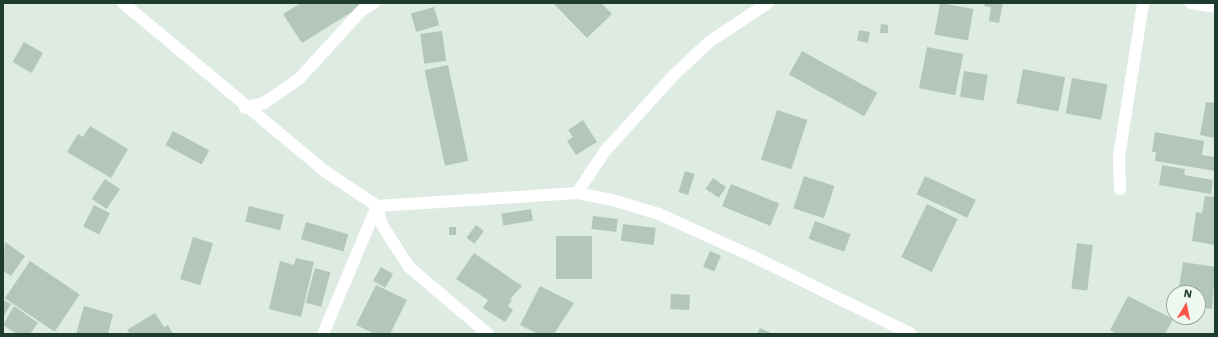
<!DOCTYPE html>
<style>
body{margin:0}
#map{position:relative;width:1218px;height:337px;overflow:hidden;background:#deebe3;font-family:"Work Sans",sans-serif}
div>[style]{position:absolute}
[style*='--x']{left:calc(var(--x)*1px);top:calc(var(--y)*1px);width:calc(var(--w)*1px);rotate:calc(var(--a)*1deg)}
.building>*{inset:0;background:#b3c6bb;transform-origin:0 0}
.minor>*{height:12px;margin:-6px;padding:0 6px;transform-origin:6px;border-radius:6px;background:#fff}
span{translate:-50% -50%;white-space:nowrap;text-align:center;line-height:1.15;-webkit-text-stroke:3px #eff7f1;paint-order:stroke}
.frame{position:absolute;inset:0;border:4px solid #1e3c2e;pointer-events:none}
.north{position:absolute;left:1166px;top:285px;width:40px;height:40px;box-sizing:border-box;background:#eff7f1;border:1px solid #9baca3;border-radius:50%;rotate:10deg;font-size:11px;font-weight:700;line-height:16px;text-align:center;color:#1e3c2e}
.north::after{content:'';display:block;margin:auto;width:14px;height:18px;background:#fc554b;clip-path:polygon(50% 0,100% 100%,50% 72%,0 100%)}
</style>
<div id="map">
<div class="building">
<div style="clip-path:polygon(301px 3px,362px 3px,363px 5px,302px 43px,283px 14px)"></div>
<div style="clip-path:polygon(553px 3px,601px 3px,612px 14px,587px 38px)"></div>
<div style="left:940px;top:3px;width:34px;height:32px;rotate:10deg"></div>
<div style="clip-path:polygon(985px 3px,1003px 3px,999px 23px,989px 21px,991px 7px,984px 6px)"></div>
<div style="left:434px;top:7px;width:19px;height:24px;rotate:74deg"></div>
<div style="clip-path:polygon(881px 24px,888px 25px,888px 33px,880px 33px)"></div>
<div style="left:859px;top:30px;width:11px;height:11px;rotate:10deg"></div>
<div style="left:442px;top:31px;width:30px;height:22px;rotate:82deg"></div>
<div style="left:24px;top:42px;width:22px;height:23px;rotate:30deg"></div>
<div style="left:927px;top:47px;width:37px;height:42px;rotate:11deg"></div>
<div style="left:802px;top:51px;width:86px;height:27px;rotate:29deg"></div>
<div style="left:448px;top:65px;width:98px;height:24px;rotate:78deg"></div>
<div style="left:1023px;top:69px;width:43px;height:35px;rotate:11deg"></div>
<div style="left:964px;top:71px;width:24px;height:26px;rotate:9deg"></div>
<div style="left:1072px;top:78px;width:36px;height:36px;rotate:10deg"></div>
<div style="clip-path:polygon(1206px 102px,1215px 103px,1215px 138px,1200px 135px)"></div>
<div style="left:777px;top:110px;width:32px;height:52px;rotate:18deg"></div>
<div style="clip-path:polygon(583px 120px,597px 142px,576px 155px,567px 141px,573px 137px,568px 130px)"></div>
<div style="clip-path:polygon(90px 126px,128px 149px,111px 178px,67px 152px,78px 134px,83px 137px)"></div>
<div style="left:173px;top:131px;width:41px;height:16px;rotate:28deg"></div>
<div style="clip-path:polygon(1155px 132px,1204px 141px,1202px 155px,1215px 157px,1215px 171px,1155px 161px,1156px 152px,1152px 152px)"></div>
<div style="clip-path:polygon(1162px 165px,1185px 169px,1184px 175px,1213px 180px,1211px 194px,1159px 185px)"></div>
<div style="left:685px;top:171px;width:10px;height:22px;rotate:17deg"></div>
<div style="left:804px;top:176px;width:32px;height:34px;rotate:18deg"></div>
<div style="left:925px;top:176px;width:56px;height:20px;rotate:25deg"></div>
<div style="left:713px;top:178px;width:16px;height:13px;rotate:35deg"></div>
<div style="left:105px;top:179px;width:18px;height:24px;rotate:34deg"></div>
<div style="left:731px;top:184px;width:52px;height:24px;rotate:22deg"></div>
<div style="clip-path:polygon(1205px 196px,1215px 197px,1215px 245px,1192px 241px,1196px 212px,1202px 213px)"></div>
<div style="left:927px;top:204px;width:34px;height:59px;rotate:26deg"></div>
<div style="left:94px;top:205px;width:18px;height:24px;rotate:27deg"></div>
<div style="left:249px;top:206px;width:36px;height:16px;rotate:14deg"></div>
<div style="left:531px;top:209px;width:12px;height:30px;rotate:81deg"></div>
<div style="left:593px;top:216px;width:25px;height:13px;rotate:7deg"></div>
<div style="left:815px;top:221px;width:38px;height:19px;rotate:20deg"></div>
<div style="left:306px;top:222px;width:44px;height:18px;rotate:16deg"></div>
<div style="left:623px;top:224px;width:33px;height:17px;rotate:7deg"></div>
<div style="left:476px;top:225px;width:10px;height:16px;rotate:37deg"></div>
<div style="left:449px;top:227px;width:7px;height:8px"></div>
<div style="left:556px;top:236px;width:36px;height:43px"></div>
<div style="left:193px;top:237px;width:21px;height:44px;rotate:17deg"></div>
<div style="clip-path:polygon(5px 242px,25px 256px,11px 276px,3px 271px)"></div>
<div style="left:1077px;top:243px;width:16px;height:46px;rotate:7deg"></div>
<div style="left:710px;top:251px;width:12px;height:17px;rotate:24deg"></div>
<div style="clip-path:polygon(474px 253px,522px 286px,510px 299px,512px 300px,508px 306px,513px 310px,505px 322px,483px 308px,488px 300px,456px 279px)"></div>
<div style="clip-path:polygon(296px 258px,314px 262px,301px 317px,269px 309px,280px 261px,294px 265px)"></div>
<div style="left:30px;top:261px;width:60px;height:45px;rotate:34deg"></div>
<div style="clip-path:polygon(1183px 262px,1215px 267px,1212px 309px,1198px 307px,1198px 293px,1178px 293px)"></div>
<div style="left:381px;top:267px;width:14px;height:16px;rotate:30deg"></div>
<div style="left:315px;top:268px;width:16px;height:36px;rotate:15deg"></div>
<div style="clip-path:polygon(376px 285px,407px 300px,390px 334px,375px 334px,356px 325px)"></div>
<div style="clip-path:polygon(540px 286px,574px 303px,554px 334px,538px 334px,520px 325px)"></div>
<div style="left:671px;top:294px;width:19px;height:15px;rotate:3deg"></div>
<div style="clip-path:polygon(1128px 296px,1173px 319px,1165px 334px,1117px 334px,1110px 330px)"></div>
<div style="clip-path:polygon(3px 300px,11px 304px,3px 317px)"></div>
<div style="clip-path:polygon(14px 306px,38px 323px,30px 334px,17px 334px,3px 325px)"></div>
<div style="clip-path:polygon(84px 306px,113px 314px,108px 334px,76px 334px)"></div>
<div style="clip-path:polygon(155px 313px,164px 327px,168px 325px,173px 334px,130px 334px,127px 330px)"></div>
<div style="clip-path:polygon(760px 328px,773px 334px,757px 334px)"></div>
</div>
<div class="minor">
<div style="--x:123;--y:3;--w:264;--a:39.8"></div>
<div style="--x:326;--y:172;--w:61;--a:33.7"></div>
<div style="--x:377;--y:206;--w:200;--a:-3.7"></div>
<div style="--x:577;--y:193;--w:33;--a:11"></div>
<div style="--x:609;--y:199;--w:52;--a:16.7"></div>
<div style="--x:659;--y:214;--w:100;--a:24.3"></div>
<div style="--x:750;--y:255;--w:179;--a:26.1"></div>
<div style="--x:1191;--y:3;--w:24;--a:9"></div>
<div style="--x:245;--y:108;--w:20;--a:-15"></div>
<div style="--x:264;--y:103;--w:42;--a:-34.4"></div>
<div style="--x:299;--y:79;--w:93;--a:-47.6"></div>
<div style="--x:362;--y:10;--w:14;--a:-30"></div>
<div style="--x:1120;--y:189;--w:32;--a:-92"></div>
<div style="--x:1119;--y:157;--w:156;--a:-81.1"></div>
<div style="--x:577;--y:193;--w:50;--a:-56.3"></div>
<div style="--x:605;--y:151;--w:103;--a:-47.8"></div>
<div style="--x:674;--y:75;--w:48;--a:-43.3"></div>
<div style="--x:709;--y:42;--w:71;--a:-33.5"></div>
<div style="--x:377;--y:206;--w:20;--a:75"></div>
<div style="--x:382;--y:225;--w:50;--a:57.3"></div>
<div style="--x:409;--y:267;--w:104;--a:40.3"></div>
<div style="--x:323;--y:334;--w:139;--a:-67.1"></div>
</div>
<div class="frame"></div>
<div class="north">N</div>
</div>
